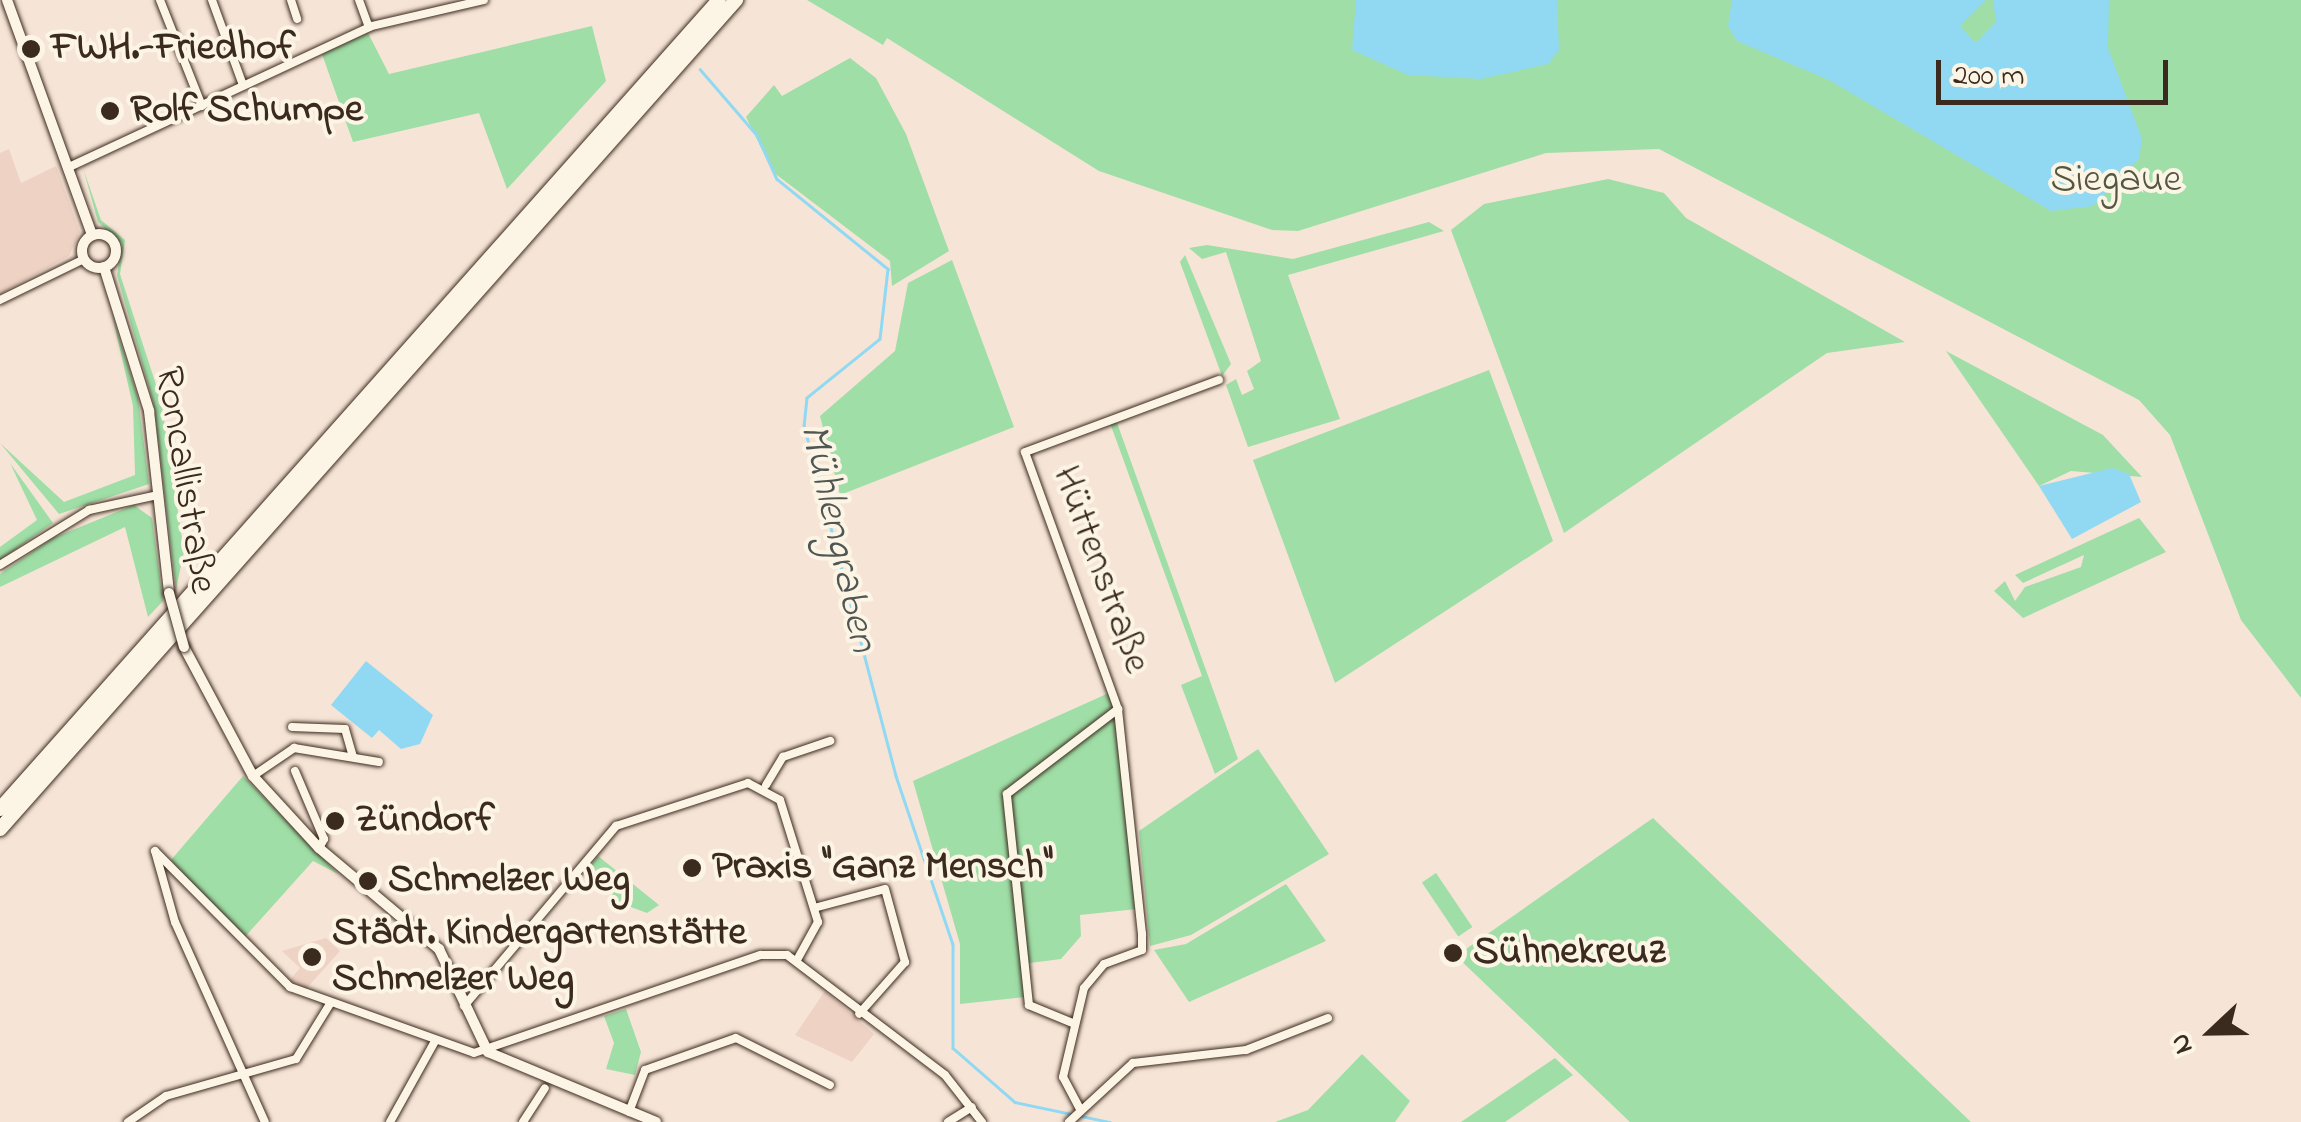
<!DOCTYPE html>
<meta charset="utf-8">
<style>
body{margin:0}
#map{position:relative;width:2301px;height:1122px;overflow:hidden;background:#f6e5d6;font-family:"Indie Flower",sans-serif}
div>[style]{position:absolute}
[style*='--x']{left:calc(var(--x)*1px);top:calc(var(--y)*1px);width:calc(var(--w)*1px);rotate:calc(var(--a)*1deg)}
.built>*{inset:0;background:#eed2c3}
.green>*{inset:0;background:#9fdea6;transform-origin:0 0}
.water>*{inset:0;background:#91d9f3}
.stream>*{height:2.5px;margin:-1.25px;padding:0 1.25px;transform-origin:1.25px;border-radius:1.25px;background:#91d9f3}
.roads{filter:drop-shadow(0 0 2px #3b2a1e) drop-shadow(0 0 2px #3b2a1e)}
.street>*{height:8px;margin:-4px;padding:0 4px;transform-origin:4px;border-radius:4px;background:#fcf5e5}
.secondary>*{height:10px;margin:-5px;padding:0 5px;transform-origin:5px;border-radius:5px;background:#fcf5e5}
.secondary>.ring{margin:-5px;padding:0;box-sizing:content-box;background:none;border:10px solid #fcf5e5;border-radius:50%}
.highway>*{height:14px;margin:-7px;padding:0 7px;transform-origin:7px;border-radius:7px;background:#fcf5e5}
.bridges{filter:drop-shadow(0 0 2px #3b2a1e) drop-shadow(0 0 2px #3b2a1e)}
.secondary-bridge>*{height:10px;margin:-5px;padding:0 5px;transform-origin:5px;border-radius:5px;background:#fcf5e5}
.dots>*{width:28px;height:28px;translate:-50% -50%;box-sizing:border-box;border:5px solid #fcf5e5;border-radius:50%}
span{translate:-50% -50%;white-space:nowrap;text-align:center;line-height:1.15;-webkit-text-stroke:8px #fcf5e5;paint-order:stroke}
.poi-label{font-size:40px;color:#3b2a1e;font-weight:700}
.left{translate:0 -50%;text-align:left}
.park-label{font-size:40px;color:#545740}
.street-label{font-size:40px;color:#3b2a1e}
.water-label{font-size:42px;color:#505653;font-style:italic}
.north{position:absolute;left:2161px;top:982px;width:100px;height:100px;-webkit-text-stroke:8px #fcf5e5;paint-order:stroke;rotate:248deg;font-size:28px;font-weight:700;line-height:40px;text-align:center;color:#3b2a1e}
.north::after{content:'';display:block;margin:auto;width:35px;height:45px;background:#3b2a1e;clip-path:polygon(50% 0,100% 100%,50% 72%,0 100%)}
.scale{position:absolute;left:1936px;top:60px;width:232px;height:45px;box-sizing:border-box;border:5px solid #3b2a1e;border-top:0;padding-left:12px;font-size:30px;line-height:35px;white-space:nowrap;color:#3b2a1e;-webkit-text-stroke:8px #fcf5e5;paint-order:stroke}
</style>
<div id="map">
<div class="built">
<div style="clip-path:polygon(9px 149px,21px 183px,56px 166px,80px 232px,69px 256px,0 294px,0 153px)"></div>
<div style="clip-path:polygon(326px 938px,340px 951px,306px 989px,289px 981px,300px 968px,282px 951px)"></div>
<div style="clip-path:polygon(825px 991px,874px 1034px,852px 1062px,795px 1035px)"></div>
</div>
<div class="green">
<div style="clip-path:polygon(807px 0,2301px 0,2301px 698px,2241px 620px,2170px 435px,2139px 400px,1659px 149px,1546px 153px,1298px 231px,1272px 230px,1099px 171px,887px 38px,883px 45px)"></div>
<div style="clip-path:polygon(592px 26px,606px 81px,507px 189px,479px 113px,353px 142px,322px 54px,368px 33px,389px 74px)"></div>
<div style="clip-path:polygon(850px 58px,876px 78px,906px 134px,949px 251px,892px 286px,890px 261px,773px 172px,746px 117px,774px 85px,782px 96px)"></div>
<div style="clip-path:polygon(83px 168px,101px 220px,125px 240px,120px 274px,161px 400px,184px 552px,176px 589px,154px 405px,117px 275px,122px 244px,98px 222px)"></div>
<div style="clip-path:polygon(1608px 179px,1664px 193px,1686px 218px,1905px 342px,1827px 353px,1564px 533px,1451px 230px,1484px 204px)"></div>
<div style="clip-path:polygon(1429px 222px,1444px 231px,1288px 275px,1340px 419px,1248px 447px,1226px 385px,1236px 379px,1242px 395px,1254px 389px,1247px 371px,1261px 361px,1226px 252px,1202px 259px,1189px 248px,1207px 245px,1293px 259px)"></div>
<div style="clip-path:polygon(1185px 255px,1231px 364px,1222px 376px,1180px 262px)"></div>
<div style="clip-path:polygon(952px 260px,1014px 427px,840px 495px,820px 416px,895px 351px,908px 283px)"></div>
<div style="clip-path:polygon(112px 315px,138px 398px,149px 484px,59px 514px,0 443px,64px 502px,135px 475px,133px 406px)"></div>
<div style="clip-path:polygon(1946px 351px,2103px 435px,2142px 477px,2071px 471px,2039px 486px)"></div>
<div style="clip-path:polygon(1489px 370px,1553px 541px,1335px 683px,1253px 460px)"></div>
<div style="clip-path:polygon(1116px 420px,1238px 759px,1215px 774px,1181px 685px,1202px 676px,1110px 423px)"></div>
<div style="clip-path:polygon(10px 463px,53px 523px,0 560px,0 547px,37px 520px)"></div>
<div style="clip-path:polygon(134px 505px,152px 518px,163px 601px,148px 617px,125px 527px,0 587px,0 574px,53px 538px)"></div>
<div style="clip-path:polygon(2139px 518px,2166px 552px,2023px 618px,1994px 591px,2005px 581px,2015px 601px,2025px 587px,2081px 567px,2084px 555px,2023px 583px,2015px 575px)"></div>
<div style="clip-path:polygon(1111px 692px,1137px 909px,1080px 915px,1081px 936px,1061px 959px,1022px 964px,1025px 997px,960px 1004px,960px 944px,913px 781px)"></div>
<div style="clip-path:polygon(1258px 749px,1329px 854px,1191px 935px,1150px 946px,1139px 831px)"></div>
<div style="clip-path:polygon(243px 776px,338px 874px,313px 861px,243px 939px,171px 860px)"></div>
<div style="clip-path:polygon(1653px 818px,1657px 822px,1971px 1122px,1630px 1122px,1456px 956px)"></div>
<div style="clip-path:polygon(598px 856px,659px 905px,647px 913px,609px 899px,616px 889px,589px 867px)"></div>
<div style="left:1436px;top:873px;width:65px;height:17px;rotate:56deg"></div>
<div style="clip-path:polygon(1286px 884px,1326px 941px,1189px 1002px,1154px 950px,1186px 944px)"></div>
<div style="clip-path:polygon(626px 1009px,641px 1052px,635px 1075px,606px 1069px,614px 1043px,604px 1016px)"></div>
<div style="clip-path:polygon(1362px 1054px,1410px 1101px,1395px 1122px,1275px 1122px,1308px 1110px)"></div>
<div style="clip-path:polygon(1555px 1058px,1573px 1075px,1505px 1122px,1461px 1122px)"></div>
</div>
<div class="water">
<div style="clip-path:polygon(1356px 0,1557px 0,1559px 50px,1548px 64px,1481px 79px,1408px 75px,1352px 50px)"></div>
<div style="clip-path:polygon(1732px 0,1986px 0,1960px 26px,1976px 43px,1996px 22px,1993px 0,2109px 0,2108px 48px,2142px 139px,2139px 159px,2093px 206px,2051px 211px,1829px 80px,1737px 41px,1728px 26px)"></div>
<div style="clip-path:polygon(2112px 468px,2129px 474px,2141px 502px,2072px 539px,2039px 486px)"></div>
<div style="clip-path:polygon(366px 661px,433px 715px,420px 744px,401px 749px,379px 730px,372px 738px,331px 705px)"></div>
</div>
<div class="stream">
<div style="--x:700;--y:69;--w:87;--a:49.2"></div>
<div style="--x:757;--y:135;--w:48;--a:65.6"></div>
<div style="--x:777;--y:179;--w:143;--a:39"></div>
<div style="--x:888;--y:269;--w:70;--a:96.5"></div>
<div style="--x:880;--y:339;--w:94;--a:141.1"></div>
<div style="--x:807;--y:398;--w:27;--a:96"></div>
<div style="--x:804;--y:425;--w:363;--a:75.3"></div>
<div style="--x:896;--y:776;--w:177;--a:71.3"></div>
<div style="--x:953;--y:944;--w:104;--a:90"></div>
<div style="--x:953;--y:1048;--w:82;--a:41.1"></div>
<div style="--x:1015;--y:1102;--w:97;--a:11.9"></div>
</div>
<div class="roads">
<div class="street">
<div style="--x:160;--y:0;--w:114;--a:68.4"></div>
<div style="--x:212;--y:0;--w:90;--a:70"></div>
<div style="--x:291;--y:0;--w:20;--a:72"></div>
<div style="--x:359;--y:0;--w:29;--a:70"></div>
<div style="--x:67;--y:168;--w:336;--a:-25"></div>
<div style="--x:372;--y:26;--w:115;--a:-13.1"></div>
<div style="--x:0;--y:300;--w:93;--a:-26"></div>
<div style="--x:0;--y:565;--w:105;--a:-31.7"></div>
<div style="--x:89;--y:510;--w:71;--a:-12.3"></div>
<div style="--x:292;--y:727;--w:53;--a:2.2"></div>
<div style="--x:345;--y:729;--w:29;--a:74"></div>
<div style="--x:295;--y:771;--w:74;--a:66.9"></div>
<div style="--x:324;--y:839;--w:10;--a:119"></div>
<div style="--x:253;--y:776;--w:50;--a:-34.3"></div>
<div style="--x:294;--y:748;--w:86;--a:9.4"></div>
<div style="--x:766;--y:785;--w:33;--a:-59"></div>
<div style="--x:783;--y:757;--w:50;--a:-18.8"></div>
<div style="--x:155;--y:851;--w:192;--a:45.2"></div>
<div style="--x:290;--y:987;--w:195;--a:19.7"></div>
<div style="--x:474;--y:1053;--w:303;--a:-18.9"></div>
<div style="--x:761;--y:955;--w:26;--a:0"></div>
<div style="--x:787;--y:955;--w:198;--a:37.2"></div>
<div style="--x:945;--y:1075;--w:60;--a:51.8"></div>
<div style="--x:155;--y:851;--w:74;--a:74.3"></div>
<div style="--x:175;--y:922;--w:219;--a:65.8"></div>
<div style="--x:814;--y:908;--w:73;--a:-15"></div>
<div style="--x:885;--y:889;--w:76;--a:74.7"></div>
<div style="--x:905;--y:962;--w:69;--a:131.5"></div>
<div style="--x:464;--y:1006;--w:236;--a:-49.8"></div>
<div style="--x:616;--y:826;--w:139;--a:-18"></div>
<div style="--x:748;--y:783;--w:36;--a:28"></div>
<div style="--x:780;--y:800;--w:128;--a:72.7"></div>
<div style="--x:818;--y:922;--w:43;--a:118.9"></div>
<div style="--x:1075;--y:1024;--w:50;--a:-157.6"></div>
<div style="--x:1029;--y:1005;--w:212;--a:-96"></div>
<div style="--x:1007;--y:794;--w:140;--a:-37.4"></div>
<div style="--x:1080;--y:1109;--w:36;--a:-118"></div>
<div style="--x:1063;--y:1077;--w:91;--a:-76.7"></div>
<div style="--x:1084;--y:988;--w:31;--a:-50"></div>
<div style="--x:1104;--y:964;--w:40;--a:-20.2"></div>
<div style="--x:1142;--y:950;--w:16;--a:-90"></div>
<div style="--x:1142;--y:934;--w:226;--a:-96.1"></div>
<div style="--x:1118;--y:709;--w:273;--a:-109.9"></div>
<div style="--x:1025;--y:452;--w:207;--a:-20.4"></div>
<div style="--x:629;--y:1112;--w:45;--a:-69.1"></div>
<div style="--x:645;--y:1070;--w:96;--a:-19.4"></div>
<div style="--x:736;--y:1038;--w:105;--a:26.6"></div>
<div style="--x:128;--y:1122;--w:46;--a:-34.4"></div>
<div style="--x:166;--y:1096;--w:135;--a:-15.9"></div>
<div style="--x:296;--y:1059;--w:65;--a:-58.3"></div>
<div style="--x:390;--y:1122;--w:93;--a:-60.9"></div>
<div style="--x:523;--y:1122;--w:40;--a:-57.1"></div>
<div style="--x:948;--y:1122;--w:28;--a:-32"></div>
<div style="--x:1069;--y:1122;--w:87;--a:-42.7"></div>
<div style="--x:1133;--y:1063;--w:114;--a:-6.6"></div>
<div style="--x:1246;--y:1050;--w:88;--a:-21.3"></div>
</div>
<div class="secondary">
<div style="--x:7;--y:0;--w:250;--a:70.1"></div>
<div class="ring" style="left:82px;top:234px;width:24px;height:24px"></div>
<div style="--x:104;--y:267;--w:151;--a:72.6"></div>
<div style="--x:149;--y:411;--w:183;--a:83.7"></div>
<div style="--x:184;--y:647;--w:146;--a:61.9"></div>
<div style="--x:253;--y:776;--w:98;--a:47.5"></div>
<div style="--x:319;--y:848;--w:157;--a:40.1"></div>
<div style="--x:439;--y:949;--w:114;--a:64.6"></div>
<div style="--x:488;--y:1052;--w:182;--a:22.6"></div>
</div>
<div class="highway">
<div style="--x:0;--y:809;--w:1082;--a:-48.37"></div>
<div style="--x:0;--y:829;--w:1109;--a:-48.4"></div>
</div>
</div>
<div class="bridges">
<div class="secondary-bridge">
<div style="--x:169;--y:593;--w:56;--a:74.5"></div>
</div>
</div>
<div class="dots">
<div style="left:31px;top:49px;background:#3b2a1e"></div>
<div style="left:110px;top:111px;background:#3b2a1e"></div>
<div style="left:335px;top:821px;background:#3b2a1e"></div>
<div style="left:692px;top:868px;background:#3b2a1e"></div>
<div style="left:368px;top:881px;background:#3b2a1e"></div>
<div style="left:1453px;top:953px;background:#3b2a1e"></div>
<div style="left:312px;top:957px;background:#3b2a1e"></div>
</div>
<div class="poi-label">
<span class="left" style="left:51px;top:49px">FWH.-Friedhof</span>
<span class="left" style="left:130px;top:111px">Rolf Schumpe</span>
<span class="left" style="left:355px;top:821px">Zündorf</span>
<span class="left" style="left:712px;top:868px">Praxis "Ganz Mensch"</span>
<span class="left" style="left:388px;top:881px">Schmelzer Weg</span>
<span class="left" style="left:332px;top:957px">Städt. Kindergartenstätte<br>Schmelzer Weg</span>
<span class="left" style="left:1473px;top:953px">Sühnekreuz</span>
</div>
<div class="park-label">
<span style="left:2116px;top:181px">Siegaue</span>
</div>
<div class="street-label">
<span style="left:184px;top:480px;rotate:81deg">Roncallistraße</span>
<span style="left:1100px;top:570px;rotate:70deg">Hüttenstraße</span>
</div>
<div class="water-label">
<span style="left:837px;top:538px;rotate:77deg">Mühlengraben</span>
</div>
<div class="north">N</div>
<div class="scale">200 m</div>
</div>
